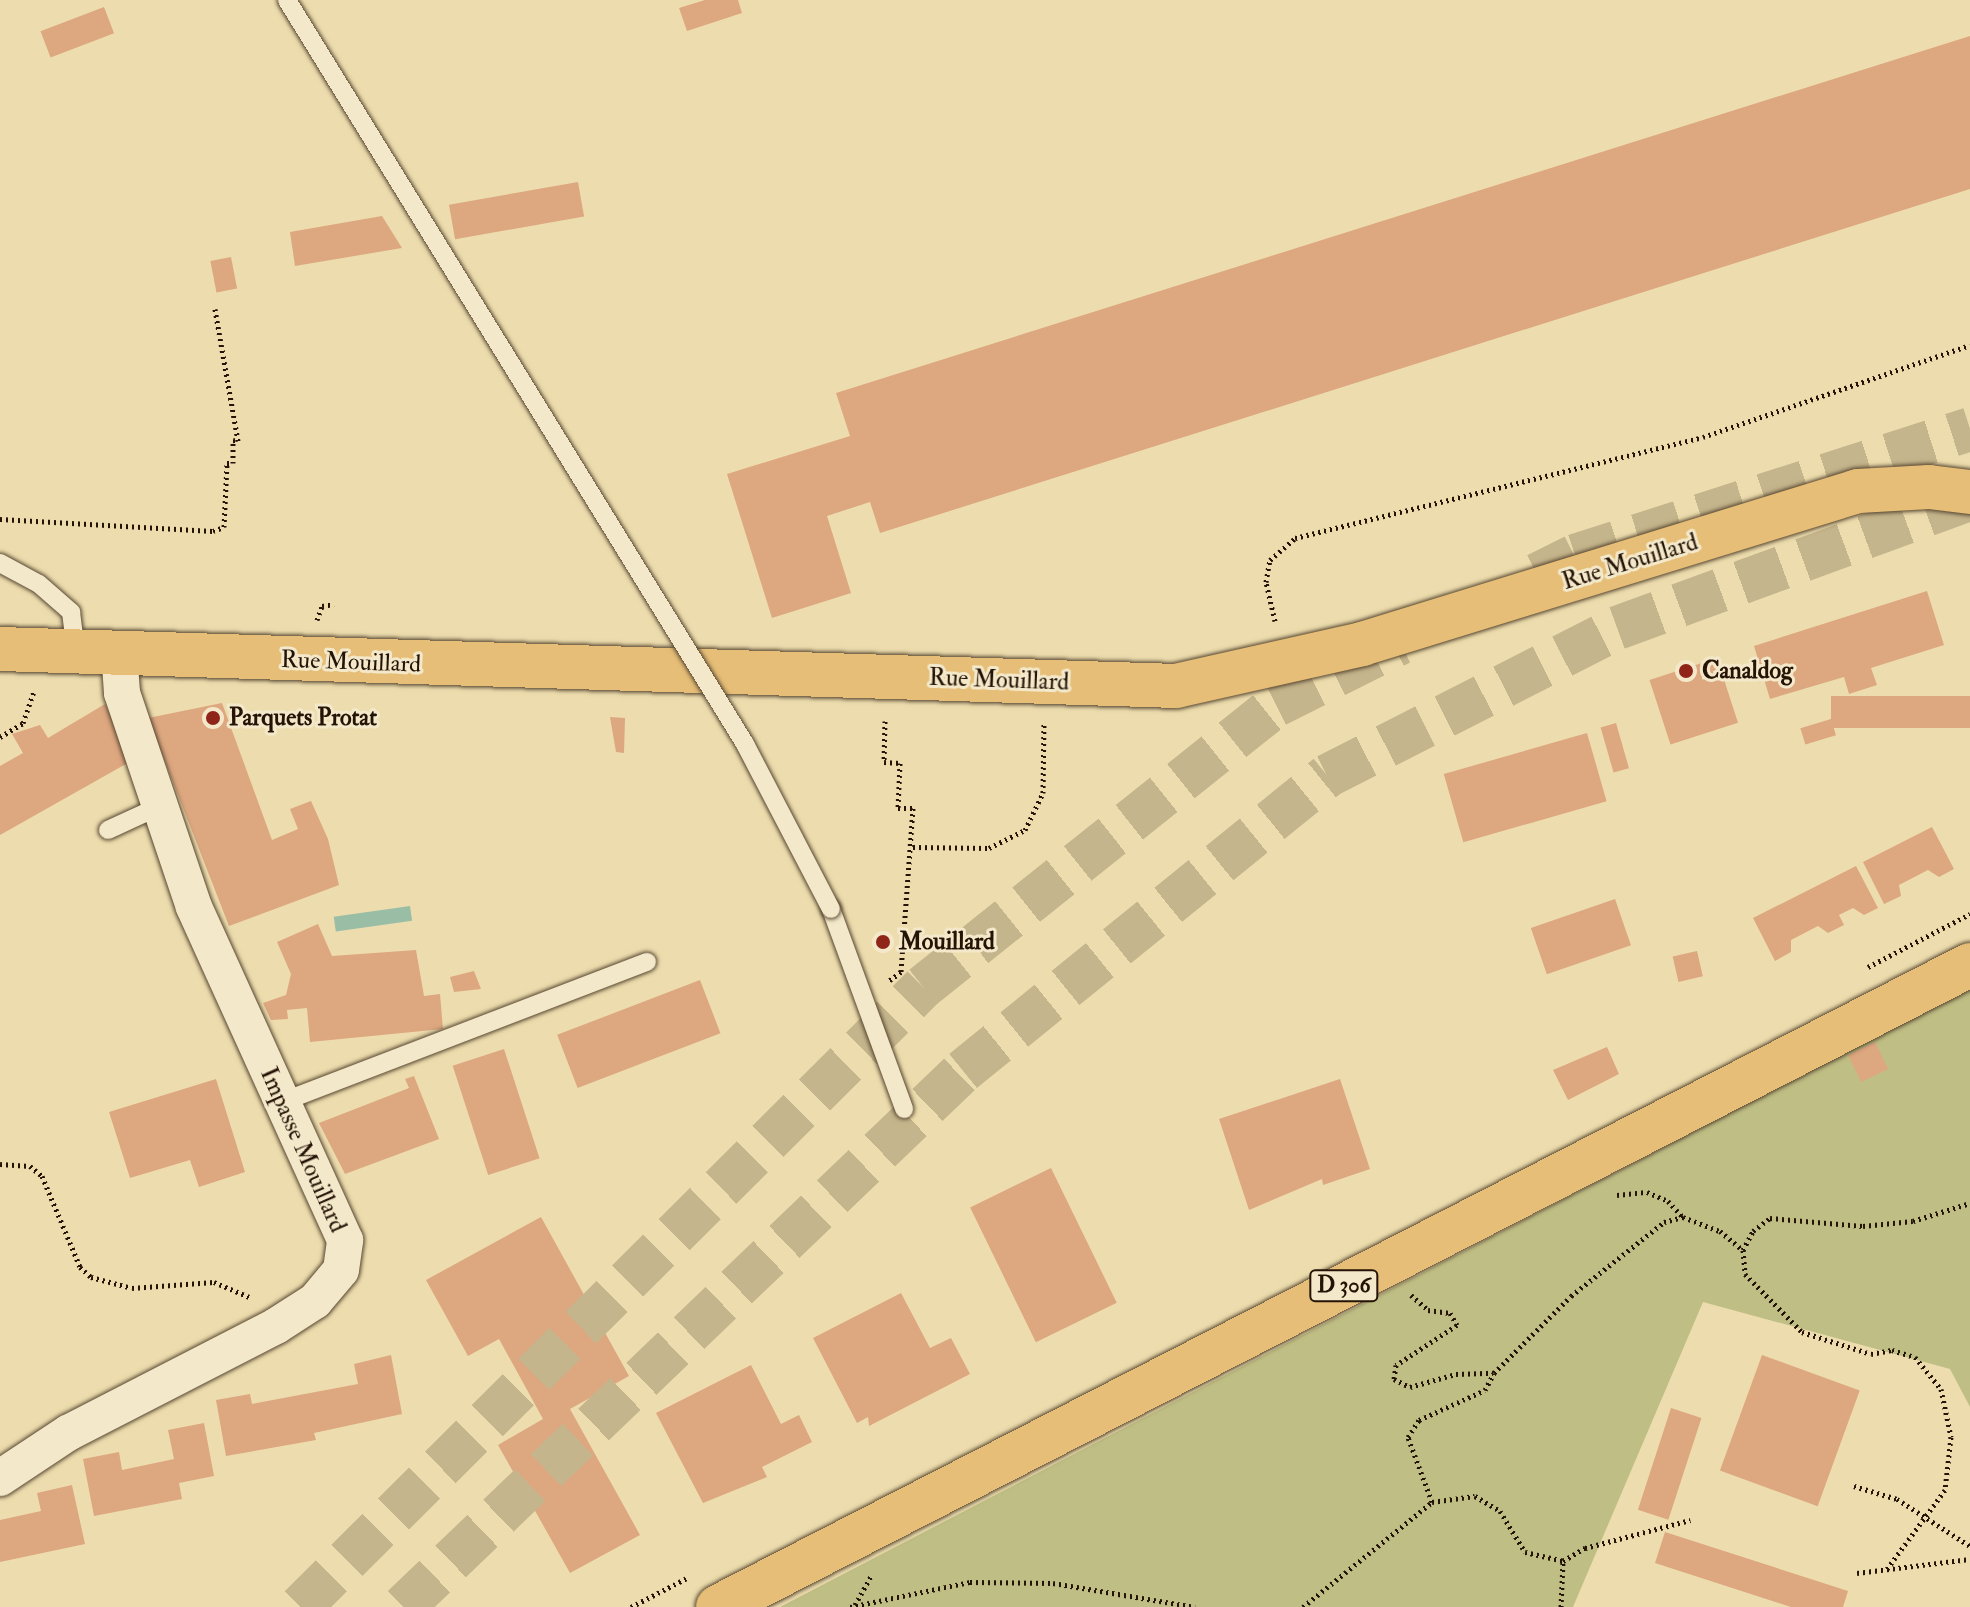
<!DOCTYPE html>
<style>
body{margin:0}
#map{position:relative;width:1970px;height:1607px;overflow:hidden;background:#edddae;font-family:"IM FELL Double Pica",serif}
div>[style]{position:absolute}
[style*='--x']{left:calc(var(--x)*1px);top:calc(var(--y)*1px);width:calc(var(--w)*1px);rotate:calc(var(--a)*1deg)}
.green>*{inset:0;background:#bfbf85}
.water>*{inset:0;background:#9abda6;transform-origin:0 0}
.building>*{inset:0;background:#dda780;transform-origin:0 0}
.trunk-tunnel>*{height:44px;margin-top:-22px;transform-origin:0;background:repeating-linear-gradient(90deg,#c5b58c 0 44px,transparent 0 66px)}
.path>*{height:5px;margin-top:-2.5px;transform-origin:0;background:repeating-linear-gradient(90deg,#251306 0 2px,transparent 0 6px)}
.roads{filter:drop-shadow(0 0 2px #574630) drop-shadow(0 0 2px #574630)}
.service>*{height:18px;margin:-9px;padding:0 9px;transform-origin:9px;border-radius:9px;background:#f3e9ca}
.minor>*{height:36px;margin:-18px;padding:0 18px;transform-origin:18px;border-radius:18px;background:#f3e9ca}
.primary>*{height:44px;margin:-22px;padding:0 22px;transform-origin:22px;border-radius:22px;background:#e6be77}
.bridges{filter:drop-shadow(0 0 2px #574630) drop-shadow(0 0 2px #574630)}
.service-bridge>*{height:18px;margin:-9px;padding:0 9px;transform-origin:9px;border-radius:9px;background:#f3e9ca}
.dots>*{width:22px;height:22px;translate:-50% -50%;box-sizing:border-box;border:4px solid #f3e9ca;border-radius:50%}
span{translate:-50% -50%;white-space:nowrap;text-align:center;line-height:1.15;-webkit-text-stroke:6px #f3e9ca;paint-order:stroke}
.shield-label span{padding:2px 6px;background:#f3e9ca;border:2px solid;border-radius:6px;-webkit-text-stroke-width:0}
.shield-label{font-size:22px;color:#251306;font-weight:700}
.street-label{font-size:24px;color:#251306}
.poi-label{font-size:24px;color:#251306;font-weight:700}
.left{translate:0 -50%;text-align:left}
</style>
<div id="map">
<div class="green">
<div style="clip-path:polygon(1970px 988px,1970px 1407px,1950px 1369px,1703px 1302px,1573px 1607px,780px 1607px)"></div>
</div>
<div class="water">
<div style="left:410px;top:906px;width:15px;height:77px;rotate:82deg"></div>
</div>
<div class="building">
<div style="clip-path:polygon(705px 0,738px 0,742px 13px,687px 31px,679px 8px)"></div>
<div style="left:104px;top:7px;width:28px;height:68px;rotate:69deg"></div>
<div style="clip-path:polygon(1970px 36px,1970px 189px,880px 533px,870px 502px,827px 516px,851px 593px,772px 618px,727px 474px,850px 436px,836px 393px)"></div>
<div style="left:578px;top:182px;width:35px;height:131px;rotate:80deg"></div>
<div style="clip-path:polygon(382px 216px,402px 248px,295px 266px,290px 232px)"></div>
<div style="left:231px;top:257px;width:32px;height:21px;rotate:79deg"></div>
<div style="clip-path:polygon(1927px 591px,1944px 645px,1871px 668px,1877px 685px,1849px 694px,1844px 677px,1770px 699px,1754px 646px)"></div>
<div style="left:1717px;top:658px;width:68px;height:71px;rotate:72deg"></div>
<div style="left:1970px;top:696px;width:32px;height:139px;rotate:90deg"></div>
<div style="clip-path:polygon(222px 703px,272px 840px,298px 829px,290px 809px,311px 801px,328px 839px,339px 885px,229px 926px,148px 718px)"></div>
<div style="clip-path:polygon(105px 704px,133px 760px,0 835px,0 766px,23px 753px,12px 734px,40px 725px,48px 738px)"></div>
<div style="clip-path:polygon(610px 717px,625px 718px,624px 753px,616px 752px)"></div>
<div style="left:1831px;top:719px;width:17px;height:32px;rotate:73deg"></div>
<div style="left:1616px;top:723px;width:47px;height:16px;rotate:74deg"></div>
<div style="left:1587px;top:733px;width:71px;height:149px;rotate:74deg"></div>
<div style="clip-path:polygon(1932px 827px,1954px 869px,1939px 877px,1928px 870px,1899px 885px,1901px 896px,1884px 904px,1863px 862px)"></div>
<div style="clip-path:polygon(1856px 866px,1878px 908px,1864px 915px,1853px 908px,1839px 915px,1844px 925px,1828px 933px,1818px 926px,1791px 940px,1791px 952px,1775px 961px,1753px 918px)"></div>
<div style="left:1615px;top:899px;width:49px;height:89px;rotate:71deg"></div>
<div style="clip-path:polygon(318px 924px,332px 956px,416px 950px,424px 996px,440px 994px,443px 1029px,310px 1042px,307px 1008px,287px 1010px,288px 1019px,271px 1020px,263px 1003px,286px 995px,291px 974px,277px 942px)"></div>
<div style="left:1697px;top:951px;width:26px;height:25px;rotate:77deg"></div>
<div style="clip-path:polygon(474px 971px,481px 989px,454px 992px,450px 977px)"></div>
<div style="left:700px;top:980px;width:57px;height:153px;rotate:69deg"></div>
<div style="left:1875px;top:1042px;width:30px;height:30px;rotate:64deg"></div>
<div style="clip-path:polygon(1607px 1047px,1619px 1074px,1568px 1100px,1553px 1070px)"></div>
<div style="left:504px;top:1049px;width:115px;height:54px;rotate:72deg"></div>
<div style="clip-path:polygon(414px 1076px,439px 1139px,345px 1174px,319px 1123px,409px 1088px,405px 1079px)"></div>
<div style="clip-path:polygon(216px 1079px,245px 1172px,199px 1187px,190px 1160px,130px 1178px,109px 1112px)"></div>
<div style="clip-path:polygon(1340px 1079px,1370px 1169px,1323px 1185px,1322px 1179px,1249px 1210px,1219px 1119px)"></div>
<div style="left:1051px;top:1168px;width:150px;height:90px;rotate:64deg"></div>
<div style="clip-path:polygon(541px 1217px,629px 1376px,570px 1409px,640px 1535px,570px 1573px,498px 1445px,543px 1419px,499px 1339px,468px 1356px,426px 1280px)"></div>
<div style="clip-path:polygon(901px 1293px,930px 1348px,951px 1338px,970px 1374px,869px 1426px,868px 1417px,857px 1423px,813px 1338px)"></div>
<div style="clip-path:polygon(391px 1355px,402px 1414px,314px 1433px,316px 1440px,226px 1456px,216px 1400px,250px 1394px,252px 1404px,358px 1384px,354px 1364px)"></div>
<div style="left:1762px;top:1355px;width:104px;height:123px;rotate:20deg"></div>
<div style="clip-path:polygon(751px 1365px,781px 1424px,799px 1415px,812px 1442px,762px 1467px,767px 1477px,703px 1503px,656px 1413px)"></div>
<div style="left:1671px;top:1408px;width:32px;height:107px;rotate:18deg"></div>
<div style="clip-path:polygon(204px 1423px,214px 1476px,179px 1483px,182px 1499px,94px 1516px,83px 1459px,119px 1452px,122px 1470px,174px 1459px,168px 1430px)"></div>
<div style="clip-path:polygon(72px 1485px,85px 1544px,0 1562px,0 1520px,41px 1511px,37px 1493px)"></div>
<div style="clip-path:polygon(1665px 1532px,1848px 1591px,1843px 1607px,1791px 1607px,1655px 1563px)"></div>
</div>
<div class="trunk-tunnel">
<div style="--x:1537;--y:575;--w:42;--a:-26.6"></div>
<div style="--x:1575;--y:556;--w:415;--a:-17.8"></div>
<div style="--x:300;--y:1607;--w:879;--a:-44.86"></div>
<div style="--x:923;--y:987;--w:452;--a:-38.6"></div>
<div style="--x:1276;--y:705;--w:139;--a:-26.6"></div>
<div style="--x:403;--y:1607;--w:775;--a:-43.75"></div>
<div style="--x:963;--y:1071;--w:469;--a:-39"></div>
<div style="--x:1327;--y:776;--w:326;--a:-27"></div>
<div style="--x:1617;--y:628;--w:376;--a:-20.1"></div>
</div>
<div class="path">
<div style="--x:0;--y:519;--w:213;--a:3.2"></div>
<div style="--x:213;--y:531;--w:12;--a:-20"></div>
<div style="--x:224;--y:527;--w:64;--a:-87.3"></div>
<div style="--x:227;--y:463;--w:6;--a:0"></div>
<div style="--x:233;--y:463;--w:23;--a:-90"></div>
<div style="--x:233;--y:440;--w:5;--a:11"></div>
<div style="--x:238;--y:441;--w:134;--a:-99.9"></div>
<div style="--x:317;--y:620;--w:15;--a:-70"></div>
<div style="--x:322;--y:606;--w:12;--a:-9"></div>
<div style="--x:1275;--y:621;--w:40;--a:-103"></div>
<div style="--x:1266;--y:582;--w:22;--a:-80"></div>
<div style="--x:1270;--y:560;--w:33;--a:-41"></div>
<div style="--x:1295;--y:538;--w:420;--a:-13.9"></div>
<div style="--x:1703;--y:437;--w:282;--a:-19"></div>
<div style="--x:885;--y:721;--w:41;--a:91.4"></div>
<div style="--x:884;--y:762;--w:16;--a:4"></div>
<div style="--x:900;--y:763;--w:45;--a:92.5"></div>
<div style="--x:898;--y:808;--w:15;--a:0"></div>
<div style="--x:913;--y:808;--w:164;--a:94.2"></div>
<div style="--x:901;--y:972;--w:17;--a:144"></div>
<div style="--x:0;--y:737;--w:27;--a:-31"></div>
<div style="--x:23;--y:723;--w:34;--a:-71"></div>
<div style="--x:913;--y:847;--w:76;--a:0.8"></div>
<div style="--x:989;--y:848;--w:40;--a:-26.6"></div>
<div style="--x:1025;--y:830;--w:41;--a:-64.1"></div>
<div style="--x:1043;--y:793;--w:70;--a:-89.2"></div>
<div style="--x:1868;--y:967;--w:115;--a:-27.5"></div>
<div style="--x:0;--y:1164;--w:30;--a:4"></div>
<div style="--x:30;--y:1166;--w:16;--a:40"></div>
<div style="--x:42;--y:1176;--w:99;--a:67.3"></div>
<div style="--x:80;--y:1267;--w:15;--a:42"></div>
<div style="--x:91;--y:1277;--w:42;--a:15"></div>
<div style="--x:132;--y:1288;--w:82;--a:-4.2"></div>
<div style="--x:214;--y:1282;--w:38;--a:23"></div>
<div style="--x:1617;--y:1195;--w:30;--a:-6"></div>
<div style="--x:1647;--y:1192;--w:23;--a:23"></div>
<div style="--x:1668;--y:1201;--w:22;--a:47"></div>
<div style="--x:1743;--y:1250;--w:21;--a:-62"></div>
<div style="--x:1753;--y:1231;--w:21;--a:-37"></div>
<div style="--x:1770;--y:1218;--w:93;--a:4.9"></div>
<div style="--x:1863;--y:1226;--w:50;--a:-5.7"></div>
<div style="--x:1913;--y:1221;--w:60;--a:-17.5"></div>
<div style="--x:1411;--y:1295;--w:23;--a:41"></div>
<div style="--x:1428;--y:1310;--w:22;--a:8"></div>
<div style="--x:1450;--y:1313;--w:14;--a:60"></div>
<div style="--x:1457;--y:1325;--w:73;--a:146.7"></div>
<div style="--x:1396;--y:1365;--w:14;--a:98"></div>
<div style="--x:1394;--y:1379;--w:18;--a:27"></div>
<div style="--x:1410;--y:1387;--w:48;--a:-15.8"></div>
<div style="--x:1456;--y:1374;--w:37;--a:-2"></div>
<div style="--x:1854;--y:1486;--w:45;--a:16.8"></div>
<div style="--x:1897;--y:1499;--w:87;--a:32.8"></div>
<div style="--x:1432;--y:1502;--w:69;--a:-110.3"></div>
<div style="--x:1408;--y:1437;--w:20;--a:-57"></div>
<div style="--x:1419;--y:1420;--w:72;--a:-24.4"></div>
<div style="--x:1485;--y:1390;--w:19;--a:-62"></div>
<div style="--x:1494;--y:1373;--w:109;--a:-45"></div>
<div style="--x:1571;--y:1296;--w:119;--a:-38.5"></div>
<div style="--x:1664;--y:1222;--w:20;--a:-15"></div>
<div style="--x:1683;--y:1217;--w:40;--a:21"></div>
<div style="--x:1720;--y:1231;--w:30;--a:40"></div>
<div style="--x:1743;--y:1250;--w:24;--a:85"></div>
<div style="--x:1745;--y:1274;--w:81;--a:45.5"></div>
<div style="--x:1802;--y:1332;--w:72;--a:17.7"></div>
<div style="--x:1871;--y:1354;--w:21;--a:-11"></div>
<div style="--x:1892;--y:1350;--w:24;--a:17"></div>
<div style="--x:1915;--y:1357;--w:41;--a:50.9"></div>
<div style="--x:1941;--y:1389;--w:49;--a:78.2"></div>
<div style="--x:1951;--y:1437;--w:53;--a:96.5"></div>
<div style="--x:1945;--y:1490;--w:98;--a:126.3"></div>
<div style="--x:1857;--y:1573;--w:114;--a:-7.1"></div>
<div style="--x:855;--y:1605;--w:33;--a:-61"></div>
<div style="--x:631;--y:1607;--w:63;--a:-27.4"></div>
<div style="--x:850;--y:1607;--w:123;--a:-11.8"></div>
<div style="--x:970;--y:1582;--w:83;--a:0.7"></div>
<div style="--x:1053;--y:1583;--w:144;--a:9.6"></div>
<div style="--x:1303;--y:1607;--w:166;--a:-39.1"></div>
<div style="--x:1432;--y:1502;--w:43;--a:-7.9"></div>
<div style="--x:1475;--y:1496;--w:29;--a:31"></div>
<div style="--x:1500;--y:1511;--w:48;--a:58.6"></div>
<div style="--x:1525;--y:1552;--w:39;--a:13"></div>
<div style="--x:1563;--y:1561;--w:26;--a:-31"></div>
<div style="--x:1585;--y:1548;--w:109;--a:-14.9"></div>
<div style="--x:1561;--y:1607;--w:46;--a:-87.5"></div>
</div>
<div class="roads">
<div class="service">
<div style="--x:0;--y:563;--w:44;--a:28.3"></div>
<div style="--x:39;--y:584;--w:43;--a:41.2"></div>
<div style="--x:71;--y:612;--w:40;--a:82.9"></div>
<div style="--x:108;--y:830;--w:57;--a:-24.8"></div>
<div style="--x:831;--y:909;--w:213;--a:69.9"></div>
<div style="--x:282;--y:1102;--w:391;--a:-21"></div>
</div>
<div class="minor">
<div style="--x:0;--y:1478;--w:82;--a:-33.5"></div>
<div style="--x:68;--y:1433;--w:234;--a:-27.2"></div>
<div style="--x:276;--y:1326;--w:46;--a:-32.7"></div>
<div style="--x:315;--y:1301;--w:40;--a:-50"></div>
<div style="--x:341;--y:1270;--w:30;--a:-82"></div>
<div style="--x:345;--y:1240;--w:366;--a:-114.4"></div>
<div style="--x:194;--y:907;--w:226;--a:-108.6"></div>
<div style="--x:122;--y:693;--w:39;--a:-94"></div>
</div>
<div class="primary">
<div style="--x:0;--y:649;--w:1177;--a:1.8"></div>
<div style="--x:1176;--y:686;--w:191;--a:-12.7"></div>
<div style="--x:1362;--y:644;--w:519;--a:-17.14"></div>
<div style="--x:1858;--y:491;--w:71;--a:-3.2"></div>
<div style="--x:1929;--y:487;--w:41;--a:7"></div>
<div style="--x:718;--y:1607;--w:1407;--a:-27.15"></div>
</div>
</div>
<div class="bridges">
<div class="service-bridge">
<div style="--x:287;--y:0;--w:874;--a:58.38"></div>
<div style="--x:745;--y:744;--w:186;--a:62.5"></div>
</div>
</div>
<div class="dots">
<div style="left:1686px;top:671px;background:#8f2418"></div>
<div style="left:213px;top:718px;background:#8f2418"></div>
<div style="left:883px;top:942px;background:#8f2418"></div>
</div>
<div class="shield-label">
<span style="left:1344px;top:1286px">D 306</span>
</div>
<div class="street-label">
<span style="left:1630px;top:562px;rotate:-17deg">Rue Mouillard</span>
<span style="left:351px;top:662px;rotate:2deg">Rue Mouillard</span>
<span style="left:999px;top:680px;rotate:2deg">Rue Mouillard</span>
<span style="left:303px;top:1150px;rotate:66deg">Impasse Mouillard</span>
</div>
<div class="poi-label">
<span class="left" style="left:1702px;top:671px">Canaldog</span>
<span class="left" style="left:229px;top:718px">Parquets Protat</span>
<span class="left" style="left:899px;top:942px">Mouillard</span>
</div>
</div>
